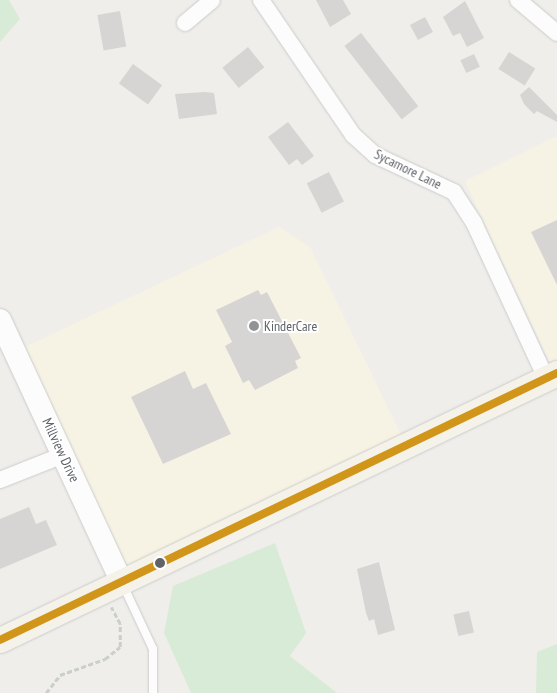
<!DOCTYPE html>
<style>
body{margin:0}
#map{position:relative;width:557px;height:693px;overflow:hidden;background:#efeeea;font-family:"PT Sans Narrow",sans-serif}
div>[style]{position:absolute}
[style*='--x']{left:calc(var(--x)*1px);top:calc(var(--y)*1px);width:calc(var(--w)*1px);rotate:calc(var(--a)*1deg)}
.commercial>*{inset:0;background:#f7f3e4}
.green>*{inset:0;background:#d8ebd6}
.building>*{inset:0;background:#d6d5d3;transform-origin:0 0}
.path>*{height:2.5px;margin-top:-1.25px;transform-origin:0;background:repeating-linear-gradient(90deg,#cacfcc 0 5px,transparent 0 7.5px)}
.roads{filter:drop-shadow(0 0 1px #cbcccc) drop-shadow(0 0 1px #cbcccc)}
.lane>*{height:8px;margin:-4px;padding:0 4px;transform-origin:4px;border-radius:4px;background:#fdfcfc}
.street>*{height:16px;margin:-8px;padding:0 8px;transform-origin:8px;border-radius:8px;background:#fdfcfc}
.secondary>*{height:22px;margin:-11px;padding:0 11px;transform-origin:11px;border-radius:11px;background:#fdfcfc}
.primary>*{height:25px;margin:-12.5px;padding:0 12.5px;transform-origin:12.5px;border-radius:12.5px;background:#f4f2e9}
.bus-1>*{height:8px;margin:-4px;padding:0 4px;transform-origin:4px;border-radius:4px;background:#d1951a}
.dots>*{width:14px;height:14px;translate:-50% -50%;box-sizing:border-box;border:2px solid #fff;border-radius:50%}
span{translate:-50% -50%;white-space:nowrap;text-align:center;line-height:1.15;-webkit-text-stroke:4px #fff;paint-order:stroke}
.street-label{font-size:14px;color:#5f6368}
.poi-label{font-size:14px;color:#5f6368}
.left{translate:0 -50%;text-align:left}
</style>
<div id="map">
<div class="commercial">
<div style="clip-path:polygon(557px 136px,557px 366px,553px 369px,465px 181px)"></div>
<div style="clip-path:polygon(279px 227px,310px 247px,404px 441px,125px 571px,25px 347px)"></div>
</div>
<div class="green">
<div style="clip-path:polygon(0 0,9px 0,20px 19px,0 42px)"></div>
<div style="clip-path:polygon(275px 543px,306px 633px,290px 656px,337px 693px,191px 693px,164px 633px,173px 586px)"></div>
<div style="clip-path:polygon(557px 644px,557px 693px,536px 693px,537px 652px)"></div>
</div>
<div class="building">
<div style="clip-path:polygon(316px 0,343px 0,351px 14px,330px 27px)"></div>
<div style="clip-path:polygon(465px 1px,484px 38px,467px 47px,460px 33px,453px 36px,443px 17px)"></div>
<div style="left:120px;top:11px;width:36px;height:23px;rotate:80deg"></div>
<div style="left:425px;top:17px;width:17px;height:17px;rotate:62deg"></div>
<div style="left:361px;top:33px;width:93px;height:21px;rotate:52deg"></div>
<div style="left:248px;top:47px;width:26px;height:33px;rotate:51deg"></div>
<div style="left:509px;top:52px;width:31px;height:20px;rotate:32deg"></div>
<div style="left:474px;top:54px;width:14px;height:15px;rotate:65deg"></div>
<div style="left:133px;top:64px;width:36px;height:24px;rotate:36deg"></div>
<div style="clip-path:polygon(529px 87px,557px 115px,557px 122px,537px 111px,534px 114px,524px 104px,520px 95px)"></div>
<div style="clip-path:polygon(205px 92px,214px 93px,217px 114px,179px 119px,175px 94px)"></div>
<div style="clip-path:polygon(288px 122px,314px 156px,302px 165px,297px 159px,289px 165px,268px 137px)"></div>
<div style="left:329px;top:172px;width:33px;height:25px;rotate:63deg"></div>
<div style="clip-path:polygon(557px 220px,557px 285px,531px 232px)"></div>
<div style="clip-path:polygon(258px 290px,261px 295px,267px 292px,301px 358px,295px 361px,298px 368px,255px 390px,249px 380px,243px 383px,225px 346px,232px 342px,216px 310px)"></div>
<div style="clip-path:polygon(185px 371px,193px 389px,206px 383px,231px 434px,163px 464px,131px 397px)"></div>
<div style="clip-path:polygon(29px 507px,36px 524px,46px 520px,57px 545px,0 569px,0 519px)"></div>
<div style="clip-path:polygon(379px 562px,395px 630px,378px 635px,374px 619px,369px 621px,366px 613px,357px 569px)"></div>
<div style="left:469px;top:611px;width:22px;height:16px;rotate:77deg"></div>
</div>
<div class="path">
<div style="--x:46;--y:693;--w:23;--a:-52"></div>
<div style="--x:60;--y:675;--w:48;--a:-19.6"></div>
<div style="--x:105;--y:659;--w:19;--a:-39"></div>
<div style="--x:120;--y:647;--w:23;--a:-90"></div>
<div style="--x:120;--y:624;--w:19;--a:-118"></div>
</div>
<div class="roads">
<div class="lane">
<div style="--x:123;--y:585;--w:71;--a:64.9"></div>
<div style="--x:153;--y:649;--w:44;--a:90"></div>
</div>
<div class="street">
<div style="--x:261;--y:0;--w:163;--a:55.7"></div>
<div style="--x:353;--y:135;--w:30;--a:42"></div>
<div style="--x:375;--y:155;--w:87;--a:25.1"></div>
<div style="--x:454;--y:192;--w:37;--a:57"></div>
<div style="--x:474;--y:223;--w:171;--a:65.1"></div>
<div style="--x:518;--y:0;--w:51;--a:40.2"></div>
<div style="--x:185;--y:23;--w:35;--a:-40"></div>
<div style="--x:0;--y:480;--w:68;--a:-21.6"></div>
</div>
<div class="secondary">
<div style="--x:0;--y:320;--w:288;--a:65.1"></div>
</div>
<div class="primary">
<div style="--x:0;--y:640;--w:618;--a:-25.61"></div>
</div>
</div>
<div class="bus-1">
<div style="--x:0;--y:640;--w:618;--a:-25.61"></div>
</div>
<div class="dots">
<div style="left:254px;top:326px;background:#919496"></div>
<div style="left:160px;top:563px;background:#5f6368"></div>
</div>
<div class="street-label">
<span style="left:408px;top:169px;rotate:26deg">Sycamore Lane</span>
<span style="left:61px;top:450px;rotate:65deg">Millview Drive</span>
</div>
<div class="poi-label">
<span class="left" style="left:264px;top:326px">KinderCare</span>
</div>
</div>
